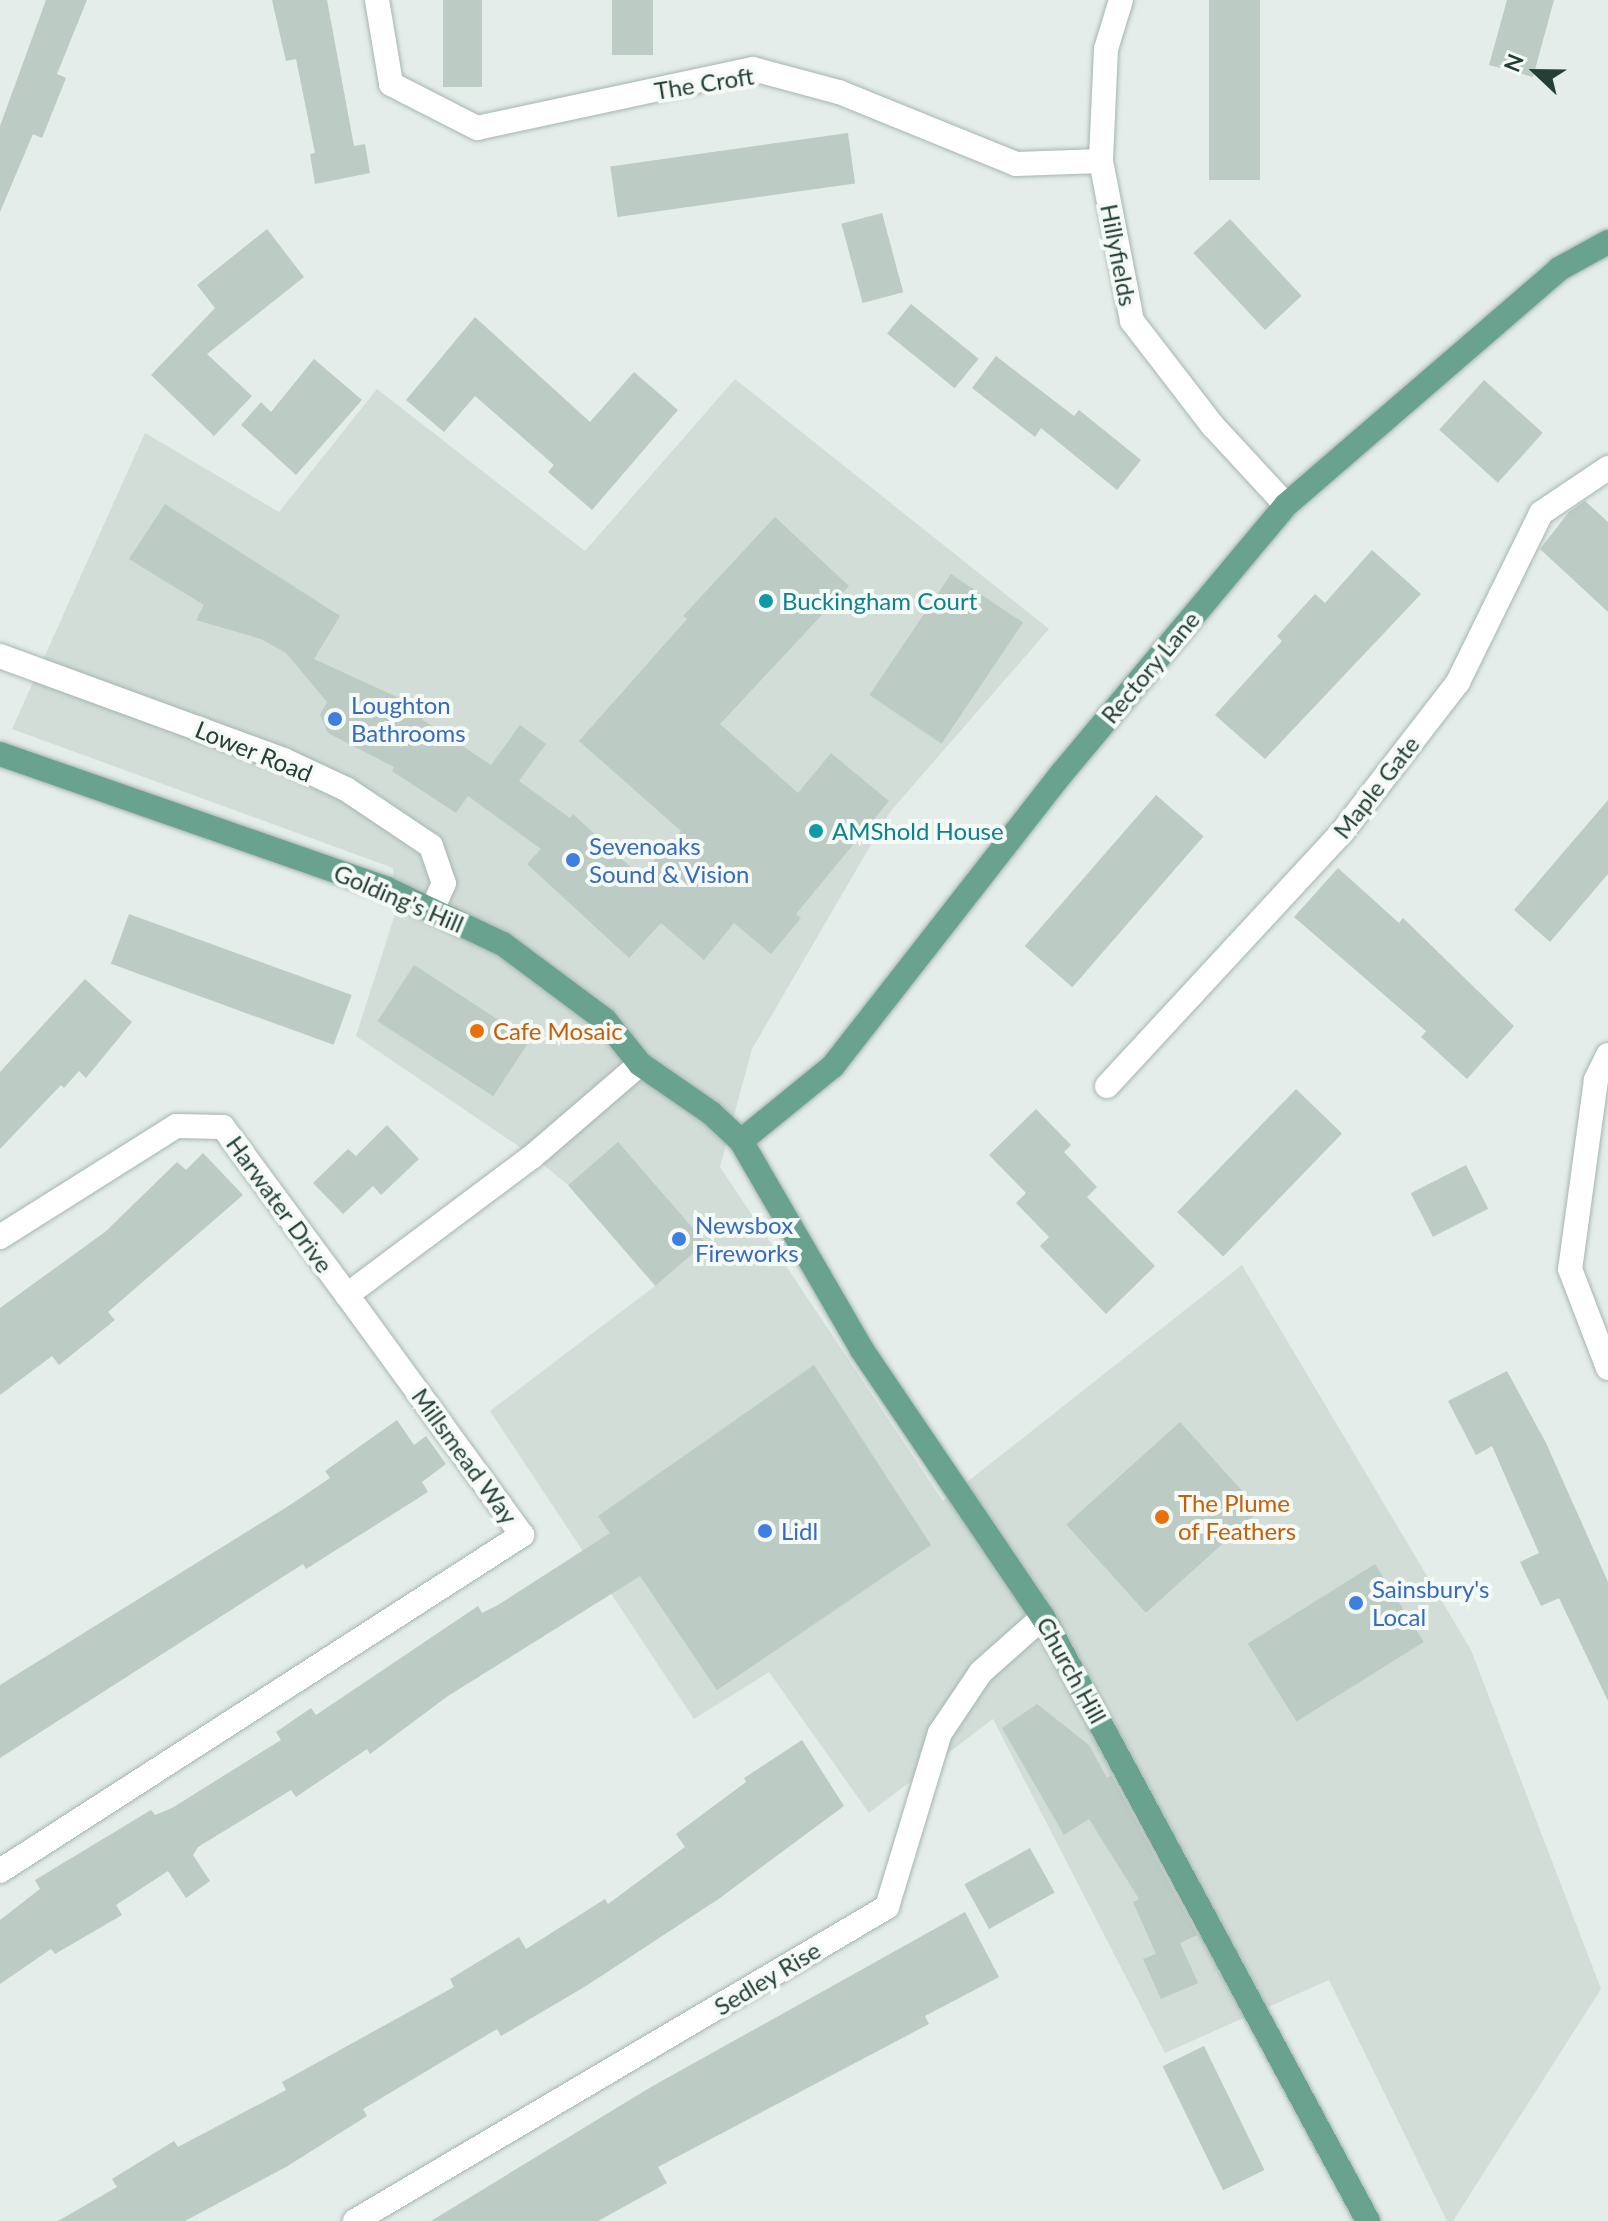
<!DOCTYPE html>
<style>
body{margin:0}
#map{position:relative;width:1608px;height:2221px;overflow:hidden;background:#e4ede9;font-family:Lato,sans-serif}
div>[style]{position:absolute}
[style*='--x']{left:calc(var(--x)*1px);top:calc(var(--y)*1px);width:calc(var(--w)*1px);rotate:calc(var(--a)*1deg)}
.built>*{inset:0;background:#d2ddd8}
.building>*{inset:0;background:#bccbc4;transform-origin:0 0}
.roads{filter:drop-shadow(0 0 2px #a6b5b0) drop-shadow(0 0 2px #a6b5b0)}
.street>*{height:24px;margin:-12px;padding:0 12px;transform-origin:12px;border-radius:12px;background:#fff}
.primary>*{height:24px;margin:-12px;padding:0 12px;transform-origin:12px;border-radius:12px;background:#69a390}
.dots>*{width:22px;height:22px;translate:-50% -50%;box-sizing:border-box;border:4px solid #f5faf7;border-radius:50%}
span{translate:-50% -50%;white-space:nowrap;text-align:center;line-height:1.15;-webkit-text-stroke:8px #f5faf7;paint-order:stroke}
.street-label{font-size:24px;color:#233f36}
.culture-label{font-size:24px;color:#0d838f}
.left{translate:0 -50%;text-align:left}
.shop-label{font-size:24px;color:#366cbe}
.food-label{font-size:24px;color:#c56008}
.north{position:absolute;left:1496px;top:32px;width:80px;height:80px;-webkit-text-stroke:6px #f5faf7;paint-order:stroke;rotate:292deg;font-size:22px;font-weight:700;line-height:32px;text-align:center;color:#233f36}
.north::after{content:'';display:block;margin:auto;width:28px;height:36px;background:#233f36;clip-path:polygon(50% 0,100% 100%,50% 72%,0 100%)}
</style>
<div id="map">
<div class="built">
<div style="clip-path:polygon(735px 379px,1049px 629px,890px 812px,752px 1049px,720px 1167px,943px 1501px,1242px 1265px,1471px 1650px,1601px 1989px,1453px 2221px,1447px 2221px,1329px 1980px,1165px 2053px,993px 1719px,869px 1813px,769px 1672px,694px 1719px,490px 1411px,655px 1286px,568px 1185px,533px 1156px,356px 1036px,397px 908px,393px 868px,12px 729px,145px 433px,279px 512px,377px 389px,585px 551px)"></div>
</div>
<div class="building">
<div style="clip-path:polygon(46px 0,87px 0,57px 74px,66px 78px,42px 138px,33px 134px,0 212px,0 126px)"></div>
<div style="clip-path:polygon(272px 0,327px 0,354px 146px,365px 144px,370px 173px,315px 184px,310px 154px,315px 153px,296px 59px,286px 61px)"></div>
<div style="left:443px;top:0;width:39px;height:87px"></div>
<div style="left:612px;top:0;width:41px;height:55px"></div>
<div style="left:1209px;top:0;width:51px;height:180px"></div>
<div style="clip-path:polygon(1507px 0,1554px 0,1533px 77px,1489px 65px)"></div>
<div style="left:848px;top:133px;width:51px;height:240px;rotate:82deg"></div>
<div style="left:882px;top:213px;width:82px;height:42px;rotate:75deg"></div>
<div style="left:1230px;top:219px;width:105px;height:50px;rotate:47deg"></div>
<div style="clip-path:polygon(267px 229px,304px 277px,207px 354px,252px 396px,214px 436px,151px 375px,215px 308px,197px 285px)"></div>
<div style="left:911px;top:304px;width:87px;height:38px;rotate:39deg"></div>
<div style="clip-path:polygon(475px 317px,590px 422px,634px 372px,678px 410px,592px 510px,548px 472px,554px 465px,475px 396px,444px 432px,406px 400px)"></div>
<div style="clip-path:polygon(996px 356px,1074px 416px,1079px 410px,1141px 460px,1117px 490px,1041px 428px,1035px 437px,972px 388px)"></div>
<div style="clip-path:polygon(314px 359px,362px 400px,296px 475px,241px 425px,261px 402px,271px 412px)"></div>
<div style="left:1484px;top:380px;width:79px;height:67px;rotate:42deg"></div>
<div style="clip-path:polygon(1585px 501px,1608px 522px,1608px 612px,1540px 549px,1569px 512px)"></div>
<div style="clip-path:polygon(165px 504px,340px 616px,314px 659px,421px 708px,417px 716px,491px 765px,520px 725px,546px 744px,519px 781px,570px 818px,573px 814px,640px 876px,681px 831px,579px 741px,687px 619px,683px 616px,775px 517px,849px 586px,720px 724px,798px 793px,831px 753px,889px 801px,796px 914px,801px 918px,771px 954px,734px 923px,704px 960px,661px 923px,629px 958px,527px 864px,541px 849px,468px 796px,456px 813px,392px 771px,394px 767px,328px 733px,320px 715px,327px 702px,286px 653px,261px 639px,196px 620px,204px 605px,129px 559px)"></div>
<div style="clip-path:polygon(1372px 550px,1421px 594px,1265px 759px,1215px 715px,1282px 641px,1277px 636px,1315px 594px,1325px 603px)"></div>
<div style="left:951px;top:574px;width:87px;height:146px;rotate:34deg"></div>
<div style="left:1156px;top:795px;width:63px;height:200px;rotate:41deg"></div>
<div style="clip-path:polygon(1608px 800px,1608px 874px,1550px 942px,1514px 910px)"></div>
<div style="clip-path:polygon(1338px 868px,1399px 923px,1403px 918px,1514px 1026px,1467px 1079px,1421px 1037px,1426px 1031px,1294px 917px)"></div>
<div style="left:129px;top:914px;width:237px;height:53px;rotate:20deg"></div>
<div style="left:414px;top:965px;width:138px;height:67px;rotate:33deg"></div>
<div style="clip-path:polygon(85px 979px,132px 1022px,86px 1078px,79px 1071px,64px 1088px,61px 1085px,0 1149px,0 1072px)"></div>
<div style="left:1296px;top:1089px;width:64px;height:171px;rotate:44deg"></div>
<div style="clip-path:polygon(1036px 1109px,1071px 1145px,1064px 1152px,1097px 1187px,1087px 1197px,1155px 1266px,1106px 1314px,1040px 1246px,1049px 1237px,1016px 1203px,1026px 1193px,989px 1155px)"></div>
<div style="clip-path:polygon(387px 1125px,419px 1159px,381px 1195px,373px 1186px,343px 1214px,313px 1183px,348px 1149px,356px 1156px)"></div>
<div style="left:618px;top:1142px;width:133px;height:66px;rotate:49deg"></div>
<div style="clip-path:polygon(203px 1153px,243px 1195px,108px 1312px,115px 1320px,59px 1365px,52px 1356px,0 1395px,0 1308px,105px 1232px,177px 1162px,186px 1170px)"></div>
<div style="left:1466px;top:1165px;width:49px;height:62px;rotate:63deg"></div>
<div style="clip-path:polygon(814px 1365px,931px 1545px,717px 1690px,640px 1576px,448px 1696px,370px 1754px,367px 1749px,296px 1797px,291px 1790px,198px 1847px,193px 1855px,210px 1881px,186px 1898px,168px 1871px,116px 1905px,122px 1915px,55px 1954px,51px 1949px,0 1984px,0 1920px,40px 1889px,35px 1880px,151px 1810px,155px 1815px,172px 1808px,281px 1740px,276px 1732px,311px 1708px,316px 1715px,478px 1606px,482px 1613px,498px 1605px,610px 1533px,598px 1516px)"></div>
<div style="clip-path:polygon(1507px 1371px,1546px 1443px,1608px 1582px,1608px 1701px,1559px 1598px,1541px 1606px,1520px 1562px,1539px 1553px,1492px 1446px,1476px 1455px,1448px 1401px)"></div>
<div style="clip-path:polygon(397px 1420px,414px 1445px,426px 1436px,446px 1464px,422px 1482px,428px 1492px,306px 1569px,303px 1564px,0 1758px,0 1685px,290px 1505px,330px 1478px,325px 1471px)"></div>
<div style="left:1180px;top:1422px;width:119px;height:153px;rotate:48deg"></div>
<div style="left:1375px;top:1564px;width:92px;height:150px;rotate:58deg"></div>
<div style="clip-path:polygon(1037px 1704px,1089px 1745px,1107px 1778px,1111px 1775px,1197px 1935px,1180px 1943px,1198px 1983px,1161px 1999px,1143px 1959px,1156px 1954px,1133px 1902px,1139px 1899px,1089px 1819px,1064px 1835px,1002px 1728px)"></div>
<div style="clip-path:polygon(802px 1740px,844px 1806px,720px 1898px,586px 1986px,501px 2036px,497px 2029px,435px 2066px,363px 2109px,367px 2116px,286px 2167px,185px 2221px,58px 2221px,117px 2187px,112px 2179px,174px 2141px,178px 2147px,286px 2090px,282px 2082px,454px 1987px,450px 1979px,519px 1937px,526px 1949px,605px 1899px,608px 1904px,685px 1847px,676px 1834px,746px 1782px,744px 1778px)"></div>
<div style="left:1030px;top:1848px;width:51px;height:75px;rotate:61deg"></div>
<div style="clip-path:polygon(965px 1912px,999px 1977px,925px 2016px,929px 2024px,658px 2167px,667px 2183px,598px 2221px,431px 2221px,651px 2087px)"></div>
<div style="left:1204px;top:2046px;width:138px;height:46px;rotate:64deg"></div>
</div>
<div class="roads">
<div class="street">
<div style="--x:377;--y:0;--w:85;--a:80.5"></div>
<div style="--x:391;--y:84;--w:97;--a:27.1"></div>
<div style="--x:477;--y:128;--w:282;--a:-12.1"></div>
<div style="--x:753;--y:69;--w:89;--a:15"></div>
<div style="--x:839;--y:92;--w:191;--a:22.1"></div>
<div style="--x:1016;--y:164;--w:85;--a:-2"></div>
<div style="--x:1121;--y:0;--w:51;--a:107"></div>
<div style="--x:1106;--y:49;--w:112;--a:92.6"></div>
<div style="--x:1101;--y:161;--w:163;--a:79"></div>
<div style="--x:1132;--y:321;--w:133;--a:52.4"></div>
<div style="--x:1213;--y:426;--w:108;--a:47.3"></div>
<div style="--x:0;--y:656;--w:302;--a:20.1"></div>
<div style="--x:284;--y:760;--w:68;--a:25.1"></div>
<div style="--x:346;--y:789;--w:102;--a:33.8"></div>
<div style="--x:431;--y:846;--w:39;--a:71"></div>
<div style="--x:444;--y:883;--w:30;--a:114"></div>
<div style="--x:1608;--y:1055;--w:28;--a:116"></div>
<div style="--x:1596;--y:1080;--w:191;--a:97.8"></div>
<div style="--x:1570;--y:1269;--w:106;--a:69"></div>
<div style="--x:1107;--y:1086;--w:347;--a:-47.2"></div>
<div style="--x:1343;--y:831;--w:188;--a:-52.3"></div>
<div style="--x:1458;--y:682;--w:188;--a:-63.8"></div>
<div style="--x:1541;--y:513;--w:81;--a:-33.9"></div>
<div style="--x:0;--y:1237;--w:208;--a:-32.2"></div>
<div style="--x:176;--y:1126;--w:47;--a:1.2"></div>
<div style="--x:223;--y:1127;--w:209;--a:53.6"></div>
<div style="--x:0;--y:1871;--w:621;--a:-32.77"></div>
<div style="--x:522;--y:1535;--w:297;--a:-126.1"></div>
<div style="--x:347;--y:1295;--w:232;--a:-36.8"></div>
<div style="--x:533;--y:1156;--w:141;--a:-40.7"></div>
<div style="--x:355;--y:2221;--w:618;--a:-30.55"></div>
<div style="--x:887;--y:1907;--w:182;--a:-73.1"></div>
<div style="--x:940;--y:1733;--w:73;--a:-56.1"></div>
<div style="--x:981;--y:1672;--w:83;--a:-41.6"></div>
</div>
<div class="primary">
<div style="--x:0;--y:754;--w:410;--a:19.2"></div>
<div style="--x:387;--y:889;--w:128;--a:25.4"></div>
<div style="--x:503;--y:944;--w:127;--a:36.7"></div>
<div style="--x:605;--y:1020;--w:56;--a:51.5"></div>
<div style="--x:640;--y:1064;--w:86;--a:34.6"></div>
<div style="--x:711;--y:1113;--w:41;--a:43"></div>
<div style="--x:741;--y:1141;--w:241;--a:59.9"></div>
<div style="--x:862;--y:1350;--w:323;--a:55.9"></div>
<div style="--x:1043;--y:1617;--w:686;--a:61.72"></div>
<div style="--x:741;--y:1141;--w:119;--a:-39.2"></div>
<div style="--x:833;--y:1066;--w:372;--a:-52"></div>
<div style="--x:1062;--y:773;--w:349;--a:-50.1"></div>
<div style="--x:1286;--y:505;--w:361;--a:-40.8"></div>
<div style="--x:1559;--y:269;--w:56;--a:-28.9"></div>
</div>
</div>
<div class="dots">
<div style="left:766px;top:601px;background:#0f9aa8"></div>
<div style="left:335px;top:719px;background:#3f7fe0"></div>
<div style="left:816px;top:831px;background:#0f9aa8"></div>
<div style="left:573px;top:860px;background:#3f7fe0"></div>
<div style="left:477px;top:1031px;background:#e8710a"></div>
<div style="left:679px;top:1239px;background:#3f7fe0"></div>
<div style="left:1162px;top:1517px;background:#e8710a"></div>
<div style="left:765px;top:1531px;background:#3f7fe0"></div>
<div style="left:1356px;top:1603px;background:#3f7fe0"></div>
</div>
<div class="street-label">
<span style="left:704px;top:83px;rotate:-9deg">The Croft</span>
<span style="left:1119px;top:255px;rotate:79deg">Hillyfields</span>
<span style="left:1150px;top:667px;rotate:-50deg">Rectory Lane</span>
<span style="left:254px;top:751px;rotate:22deg">Lower Road</span>
<span style="left:1376px;top:787px;rotate:-52deg">Maple Gate</span>
<span style="left:399px;top:898px;rotate:23deg">Golding's Hill</span>
<span style="left:280px;top:1204px;rotate:54deg">Harwater Drive</span>
<span style="left:465px;top:1456px;rotate:54deg">Millsmead Way</span>
<span style="left:1072px;top:1670px;rotate:61deg">Church Hill</span>
<span style="left:767px;top:1978px;rotate:-31deg">Sedley Rise</span>
</div>
<div class="culture-label">
<span class="left" style="left:782px;top:601px">Buckingham Court</span>
<span class="left" style="left:832px;top:831px">AMShold House</span>
</div>
<div class="shop-label">
<span class="left" style="left:351px;top:719px">Loughton<br>Bathrooms</span>
<span class="left" style="left:589px;top:860px">Sevenoaks<br>Sound &amp; Vision</span>
<span class="left" style="left:695px;top:1239px">Newsbox<br>Fireworks</span>
<span class="left" style="left:781px;top:1531px">Lidl</span>
<span class="left" style="left:1372px;top:1603px">Sainsbury's<br>Local</span>
</div>
<div class="food-label">
<span class="left" style="left:493px;top:1031px">Cafe Mosaic</span>
<span class="left" style="left:1178px;top:1517px">The Plume<br>of Feathers</span>
</div>
<div class="north">N</div>
</div>
